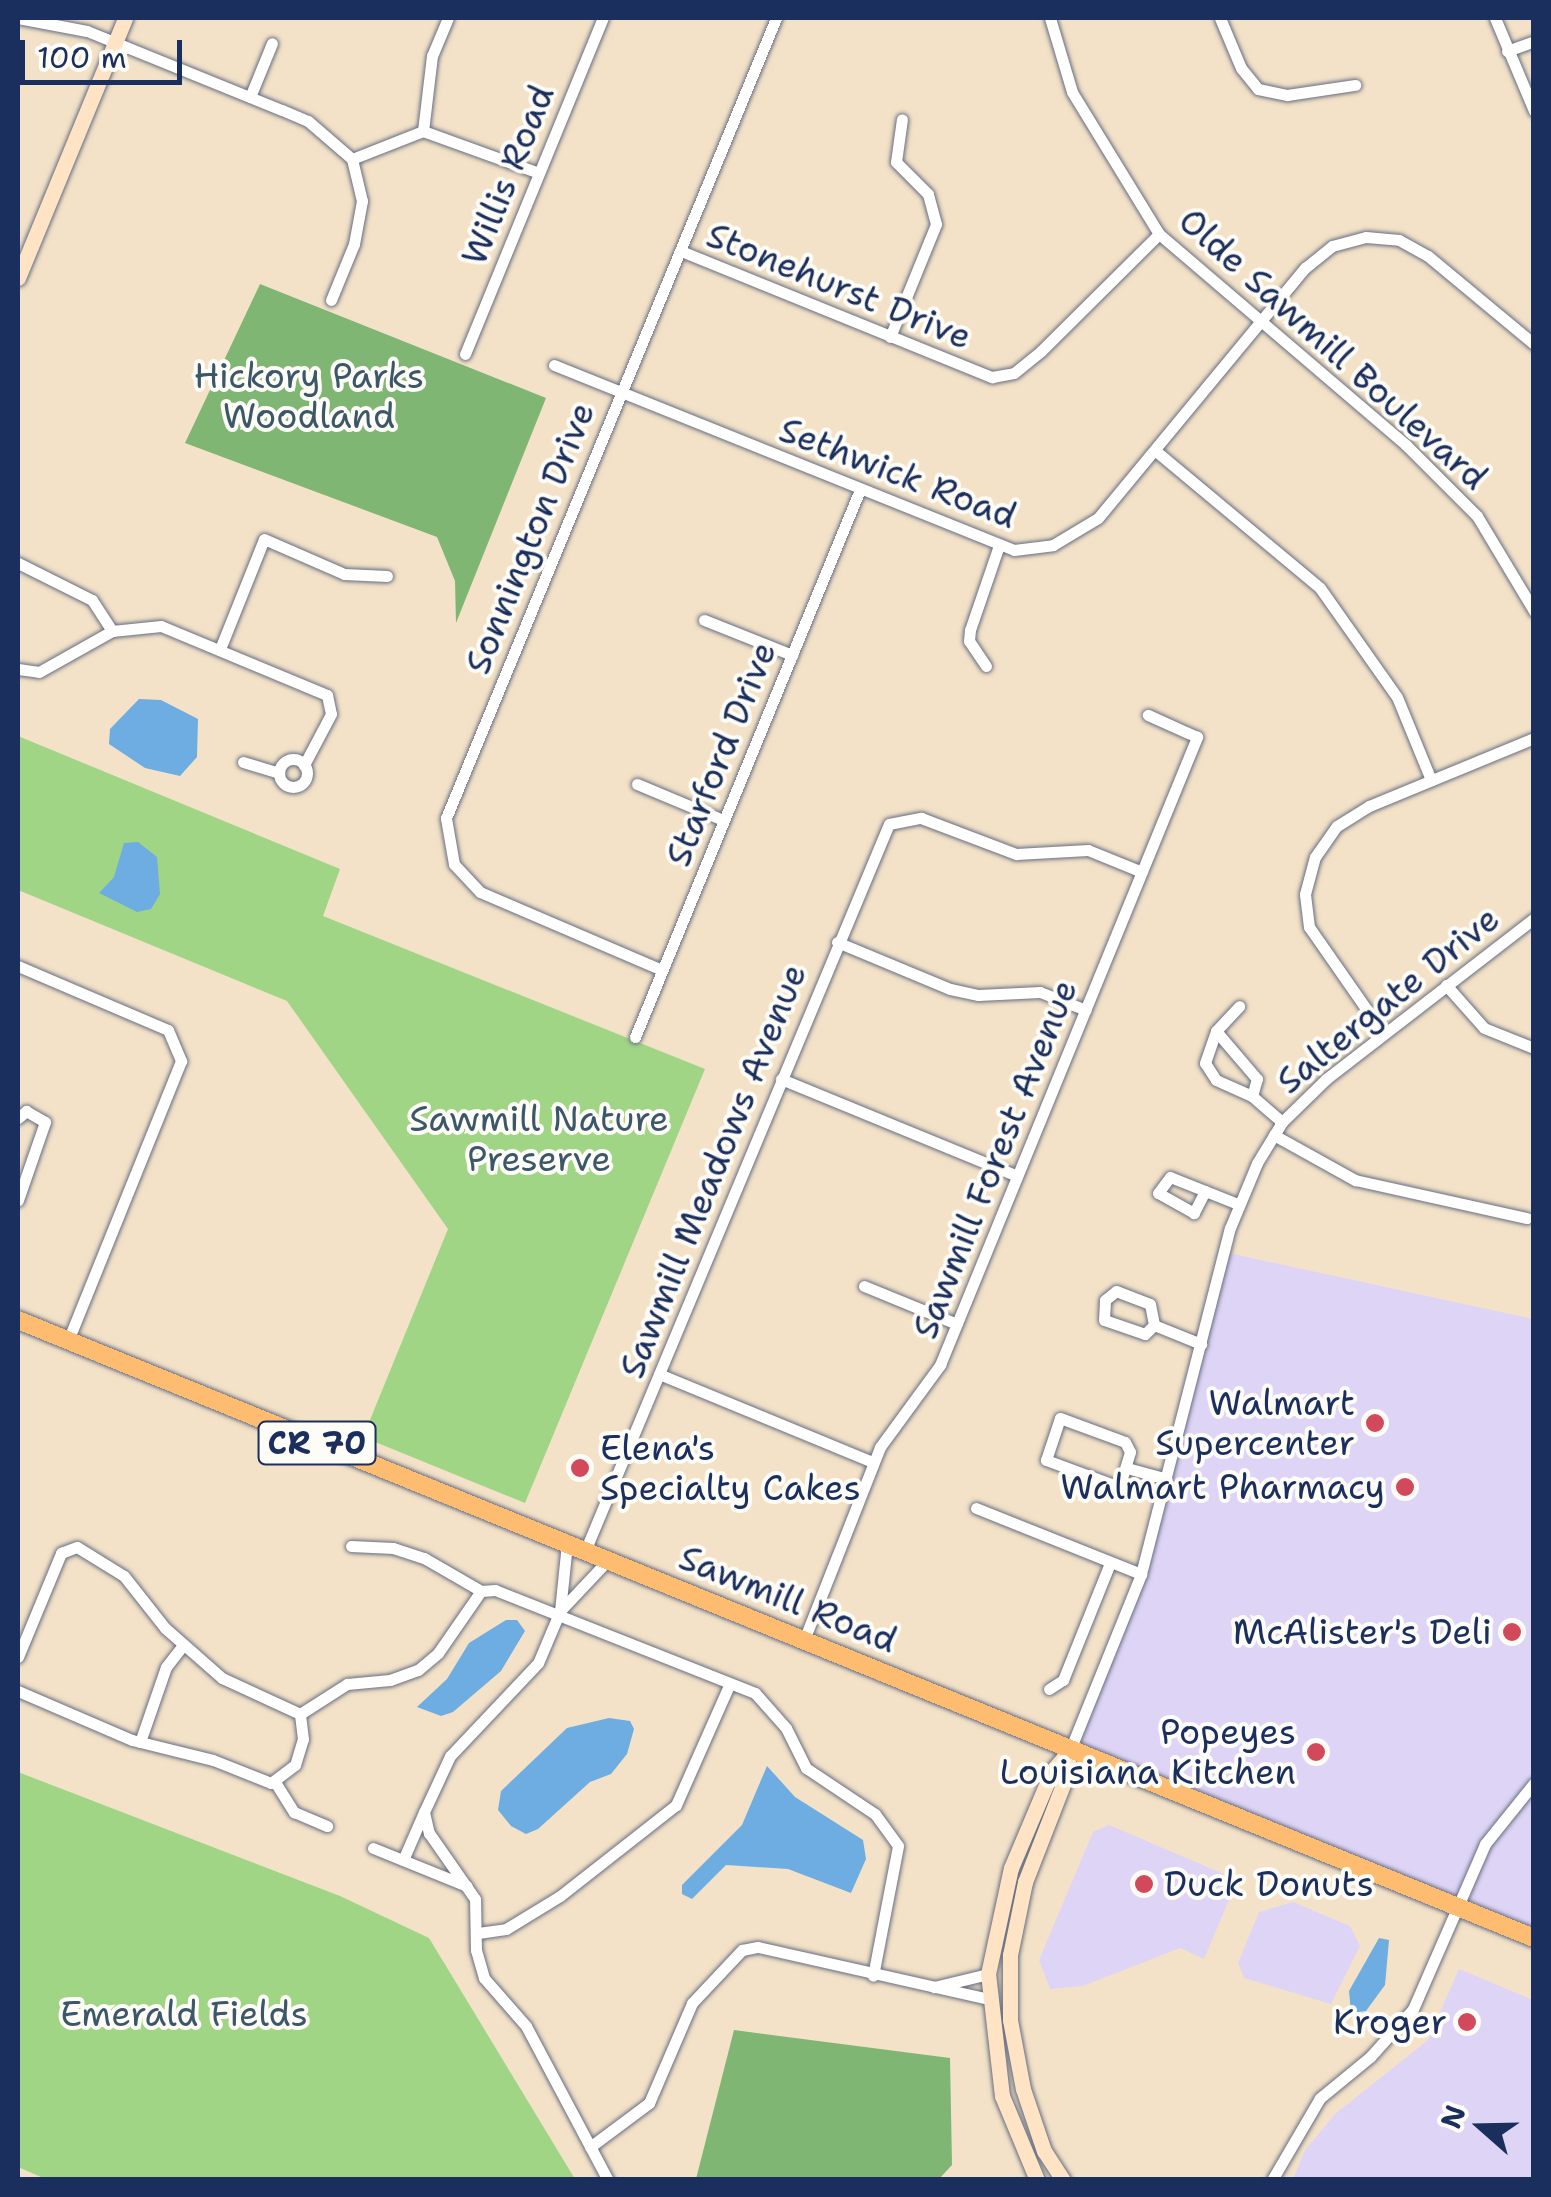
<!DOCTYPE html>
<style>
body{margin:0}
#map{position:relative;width:1551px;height:2197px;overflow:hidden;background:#f3e2c7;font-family:"Shantell Sans",sans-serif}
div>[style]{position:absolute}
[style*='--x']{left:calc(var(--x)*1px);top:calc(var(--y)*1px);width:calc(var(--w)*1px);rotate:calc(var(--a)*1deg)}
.built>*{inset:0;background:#ded5f6}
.green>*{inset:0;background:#a0d586}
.forest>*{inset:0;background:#80b673}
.water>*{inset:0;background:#6dade1}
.roads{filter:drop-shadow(0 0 2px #676e83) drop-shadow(0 0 2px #676e83)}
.street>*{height:11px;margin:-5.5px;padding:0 5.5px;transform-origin:5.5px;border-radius:5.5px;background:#fff}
.street>.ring{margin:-5.5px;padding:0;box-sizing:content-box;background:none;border:11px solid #fff;border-radius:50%}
.secondary>*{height:15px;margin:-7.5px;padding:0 7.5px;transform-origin:7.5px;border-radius:7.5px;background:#fee4c5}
.primary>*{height:18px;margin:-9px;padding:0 9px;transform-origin:9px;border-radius:9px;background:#fdbc6f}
.dots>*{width:28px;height:28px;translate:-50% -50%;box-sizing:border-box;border:5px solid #fdfcf7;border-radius:50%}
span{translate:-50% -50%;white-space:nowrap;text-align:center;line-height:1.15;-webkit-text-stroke:8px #fdfcf7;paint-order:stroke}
.shield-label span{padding:2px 8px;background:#fdfcf7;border:2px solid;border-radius:8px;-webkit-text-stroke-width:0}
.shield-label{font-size:32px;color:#1b2f5e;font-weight:700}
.street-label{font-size:35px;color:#1b2f5e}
.park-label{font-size:35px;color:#3c5868}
.poi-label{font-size:35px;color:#1b2f5e}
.right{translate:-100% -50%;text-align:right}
.left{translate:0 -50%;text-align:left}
.frame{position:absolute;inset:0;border:20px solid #1b2f5e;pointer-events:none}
.north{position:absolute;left:1431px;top:2077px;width:100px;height:100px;-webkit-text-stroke:8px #fdfcf7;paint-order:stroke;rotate:290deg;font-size:28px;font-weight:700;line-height:40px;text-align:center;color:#1b2f5e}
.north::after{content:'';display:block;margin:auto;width:35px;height:45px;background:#1b2f5e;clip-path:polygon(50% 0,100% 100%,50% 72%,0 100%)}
.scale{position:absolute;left:20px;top:40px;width:162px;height:45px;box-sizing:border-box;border:5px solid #1b2f5e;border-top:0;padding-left:12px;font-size:30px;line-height:35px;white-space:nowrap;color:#1b2f5e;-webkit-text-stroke:8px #fdfcf7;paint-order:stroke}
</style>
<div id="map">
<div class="built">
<div style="clip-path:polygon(1224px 1252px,1533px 1319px,1533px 1938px,1070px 1750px,1141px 1574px)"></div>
<div style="clip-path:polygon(1109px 1825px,1226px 1875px,1234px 1888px,1204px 1959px,1180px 1948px,1083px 1986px,1050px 1989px,1039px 1960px,1093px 1832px)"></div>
<div style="clip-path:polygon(1293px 1902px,1350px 1926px,1360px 1946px,1331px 2004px,1244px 1978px,1238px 1963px,1259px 1912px)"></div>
<div style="clip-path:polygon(1459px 1969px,1533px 2000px,1533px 2179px,1293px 2179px,1305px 2150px,1335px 2114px,1428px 2040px)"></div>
</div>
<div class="green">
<div style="clip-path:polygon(18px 736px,340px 869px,323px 916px,705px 1069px,525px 1503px,363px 1437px,448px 1229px,287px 1001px,18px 890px)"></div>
<div style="clip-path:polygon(18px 1772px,340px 1896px,429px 1938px,575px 2179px,48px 2180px,18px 2167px)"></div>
</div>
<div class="forest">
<div style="clip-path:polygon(260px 284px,546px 398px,456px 623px,455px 581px,437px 537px,185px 443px)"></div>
<div style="clip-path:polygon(734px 2030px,950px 2058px,952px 2165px,939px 2179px,696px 2179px)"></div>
</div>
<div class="water">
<div style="clip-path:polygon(139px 699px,161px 700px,198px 719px,197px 757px,180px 776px,145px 768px,109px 744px,110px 729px)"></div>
<div style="clip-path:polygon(138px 842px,157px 857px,160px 894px,151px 909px,137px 912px,99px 893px,114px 877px,124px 843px)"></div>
<div style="clip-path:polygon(506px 1620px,517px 1620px,525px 1631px,501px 1671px,453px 1712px,441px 1716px,417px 1707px,447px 1679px,469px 1643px)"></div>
<div style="clip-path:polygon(609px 1718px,630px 1721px,634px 1729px,627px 1754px,611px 1774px,590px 1782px,538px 1829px,526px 1834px,511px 1826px,498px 1810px,501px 1791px,567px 1728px)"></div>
<div style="clip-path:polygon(767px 1766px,795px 1797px,863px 1840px,866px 1859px,851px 1893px,788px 1869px,726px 1865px,692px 1899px,682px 1894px,682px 1885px,742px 1825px)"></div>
<div style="clip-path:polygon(1379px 1938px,1389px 1940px,1385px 1985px,1366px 2011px,1351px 2013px,1349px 1991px)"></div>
</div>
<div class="roads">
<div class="street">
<div style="--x:18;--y:18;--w:70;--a:10.7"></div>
<div style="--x:87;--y:31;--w:210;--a:22.1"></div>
<div style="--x:282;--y:110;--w:28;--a:23"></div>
<div style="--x:308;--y:121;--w:58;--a:40.8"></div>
<div style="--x:1050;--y:18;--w:77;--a:73.4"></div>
<div style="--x:1072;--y:92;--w:167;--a:58.5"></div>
<div style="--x:1159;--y:234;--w:325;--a:40.5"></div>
<div style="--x:1406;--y:445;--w:100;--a:45"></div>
<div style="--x:1477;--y:516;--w:111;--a:59"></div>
<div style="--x:1220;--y:18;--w:54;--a:67.2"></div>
<div style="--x:1241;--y:68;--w:27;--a:51"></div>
<div style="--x:1258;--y:89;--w:30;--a:12"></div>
<div style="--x:1287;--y:95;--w:69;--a:-8.4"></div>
<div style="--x:1495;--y:18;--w:101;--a:67.2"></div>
<div style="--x:1507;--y:51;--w:29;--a:-20"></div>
<div style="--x:250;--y:97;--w:58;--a:-67.8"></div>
<div style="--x:423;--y:131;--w:76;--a:-83.2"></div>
<div style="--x:432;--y:56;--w:41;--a:-67.2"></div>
<div style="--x:352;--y:159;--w:76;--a:-21.5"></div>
<div style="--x:423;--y:131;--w:123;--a:19.9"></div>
<div style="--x:681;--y:251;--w:336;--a:22.1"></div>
<div style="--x:992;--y:377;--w:22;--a:-10"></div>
<div style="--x:1014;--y:373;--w:35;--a:-39"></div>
<div style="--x:1041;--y:351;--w:166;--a:-44.8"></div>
<div style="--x:331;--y:300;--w:61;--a:-67.7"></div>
<div style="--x:354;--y:244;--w:44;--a:-79.5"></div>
<div style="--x:362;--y:201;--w:43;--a:-103.4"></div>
<div style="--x:890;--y:337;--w:122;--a:-67.8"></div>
<div style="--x:936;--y:224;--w:31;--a:-105"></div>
<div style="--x:928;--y:194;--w:45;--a:-135"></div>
<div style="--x:896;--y:162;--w:43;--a:-82.1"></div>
<div style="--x:465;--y:354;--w:363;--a:-67.7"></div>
<div style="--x:554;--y:365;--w:496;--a:21.9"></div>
<div style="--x:1014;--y:550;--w:39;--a:-7"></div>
<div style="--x:1053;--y:545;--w:52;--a:-31"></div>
<div style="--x:1098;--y:518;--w:325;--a:-50.4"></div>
<div style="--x:1305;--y:268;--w:35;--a:-39"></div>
<div style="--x:1332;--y:246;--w:35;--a:-15"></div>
<div style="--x:1366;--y:237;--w:33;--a:5"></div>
<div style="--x:1399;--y:240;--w:33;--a:29"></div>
<div style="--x:1428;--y:256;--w:138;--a:39.7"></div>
<div style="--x:1157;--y:452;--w:212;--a:39.8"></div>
<div style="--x:1320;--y:588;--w:133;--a:54.8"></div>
<div style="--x:1397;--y:697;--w:90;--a:67.7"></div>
<div style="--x:18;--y:563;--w:83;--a:26.6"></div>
<div style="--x:92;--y:600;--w:37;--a:57"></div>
<div style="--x:704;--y:620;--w:95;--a:21.7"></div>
<div style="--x:220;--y:649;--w:118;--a:-68.2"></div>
<div style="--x:264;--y:539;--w:87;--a:23.6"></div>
<div style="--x:344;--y:574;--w:43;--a:2.7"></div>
<div style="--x:986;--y:666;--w:30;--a:-124"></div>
<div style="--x:969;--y:641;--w:11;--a:-85"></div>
<div style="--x:970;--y:630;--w:87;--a:-71.1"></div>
<div style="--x:18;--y:669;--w:21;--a:8"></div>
<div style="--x:39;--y:672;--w:84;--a:-29.3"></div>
<div style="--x:112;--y:631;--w:49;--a:-5.8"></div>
<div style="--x:161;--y:626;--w:180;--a:22.6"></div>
<div style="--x:327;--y:695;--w:19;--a:78"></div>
<div style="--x:331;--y:714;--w:58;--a:117.9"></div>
<div class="ring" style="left:279px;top:759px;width:17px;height:17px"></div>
<div style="--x:243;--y:762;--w:38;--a:17"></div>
<div style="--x:637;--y:784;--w:93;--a:22.7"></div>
<div style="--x:837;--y:942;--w:122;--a:22.6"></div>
<div style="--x:950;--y:989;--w:29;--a:12"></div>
<div style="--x:978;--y:995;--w:62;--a:-2.8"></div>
<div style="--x:1040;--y:992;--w:49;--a:21.4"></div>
<div style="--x:18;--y:966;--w:163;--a:23.1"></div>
<div style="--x:168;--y:1030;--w:34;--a:67"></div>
<div style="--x:181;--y:1061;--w:302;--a:112"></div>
<div style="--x:662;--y:970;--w:198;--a:-156.8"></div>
<div style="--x:480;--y:892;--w:38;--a:-133"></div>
<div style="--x:454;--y:864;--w:47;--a:-99.9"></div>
<div style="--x:446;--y:818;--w:865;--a:-67.58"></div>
<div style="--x:1446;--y:985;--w:57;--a:48.5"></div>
<div style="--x:1484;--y:1028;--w:54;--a:21.8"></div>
<div style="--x:1216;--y:1031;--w:34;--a:-47"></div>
<div style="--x:1383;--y:1033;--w:129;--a:-124.9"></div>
<div style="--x:1309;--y:927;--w:33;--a:-97"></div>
<div style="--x:1305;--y:894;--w:38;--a:-75"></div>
<div style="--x:1315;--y:857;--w:38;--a:-55"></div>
<div style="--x:1337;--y:826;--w:38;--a:-32"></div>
<div style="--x:1369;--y:806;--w:178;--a:-22.4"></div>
<div style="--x:635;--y:1037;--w:589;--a:-67.66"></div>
<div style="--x:781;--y:1079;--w:255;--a:22.3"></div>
<div style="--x:1252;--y:1096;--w:18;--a:-74"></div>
<div style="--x:1257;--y:1079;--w:63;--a:-130.5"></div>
<div style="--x:1216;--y:1031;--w:34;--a:109"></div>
<div style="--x:1205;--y:1063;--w:20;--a:57"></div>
<div style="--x:1216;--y:1080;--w:39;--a:24"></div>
<div style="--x:1252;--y:1096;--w:40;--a:41"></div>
<div style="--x:18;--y:1118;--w:11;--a:-41"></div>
<div style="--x:26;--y:1111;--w:22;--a:30"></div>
<div style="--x:45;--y:1122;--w:83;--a:109.1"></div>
<div style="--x:1274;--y:1135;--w:93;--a:29.1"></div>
<div style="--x:1355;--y:1180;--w:176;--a:12.5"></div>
<div style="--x:1205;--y:1191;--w:25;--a:117"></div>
<div style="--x:1194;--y:1213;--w:41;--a:-150.9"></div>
<div style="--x:1158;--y:1193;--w:20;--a:-53"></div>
<div style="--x:1170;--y:1177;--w:73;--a:21.7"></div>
<div style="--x:864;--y:1286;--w:100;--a:22.2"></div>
<div style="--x:1116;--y:1291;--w:36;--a:21"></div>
<div style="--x:1150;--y:1304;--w:21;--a:79"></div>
<div style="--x:1154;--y:1325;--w:13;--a:135"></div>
<div style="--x:1145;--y:1334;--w:43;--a:-161.1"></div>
<div style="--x:1104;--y:1320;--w:20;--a:-87"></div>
<div style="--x:1105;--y:1300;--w:14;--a:-39"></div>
<div style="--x:1154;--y:1325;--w:51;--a:22"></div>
<div style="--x:659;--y:1374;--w:231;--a:22.4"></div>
<div style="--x:1060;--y:1418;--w:69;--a:20.3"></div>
<div style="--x:1125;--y:1442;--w:11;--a:63"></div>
<div style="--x:1130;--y:1452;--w:37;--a:107"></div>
<div style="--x:1119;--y:1487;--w:78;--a:-159.7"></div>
<div style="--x:1046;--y:1460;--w:44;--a:-71.6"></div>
<div style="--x:1127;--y:1468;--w:41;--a:15.4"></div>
<div style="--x:976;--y:1508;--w:178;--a:21.8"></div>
<div style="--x:351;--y:1546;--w:42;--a:2.7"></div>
<div style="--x:393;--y:1548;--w:33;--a:18"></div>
<div style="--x:424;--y:1558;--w:66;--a:30.1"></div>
<div style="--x:585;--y:1551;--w:788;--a:-67.31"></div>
<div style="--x:889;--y:824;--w:33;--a:-11"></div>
<div style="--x:921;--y:818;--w:102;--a:20.8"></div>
<div style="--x:1016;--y:854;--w:72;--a:-3.2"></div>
<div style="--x:1088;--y:850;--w:58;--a:22.2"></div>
<div style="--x:608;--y:1560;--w:70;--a:133.3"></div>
<div style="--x:560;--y:1611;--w:56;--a:112.9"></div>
<div style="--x:538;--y:1663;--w:128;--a:133.4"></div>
<div style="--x:450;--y:1756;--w:62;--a:114.9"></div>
<div style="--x:424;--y:1812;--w:22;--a:77"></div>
<div style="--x:429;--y:1833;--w:80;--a:55.1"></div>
<div style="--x:475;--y:1899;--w:51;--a:88.9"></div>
<div style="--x:476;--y:1950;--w:29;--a:74"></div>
<div style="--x:484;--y:1978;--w:64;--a:48.8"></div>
<div style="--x:526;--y:2026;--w:174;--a:62"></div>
<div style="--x:560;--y:1611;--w:68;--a:-84.1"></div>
<div style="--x:804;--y:1640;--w:207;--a:-68.5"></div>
<div style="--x:880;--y:1447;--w:102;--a:-53.8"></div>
<div style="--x:940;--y:1365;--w:679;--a:-67.74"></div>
<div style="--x:1197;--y:737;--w:54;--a:-155.8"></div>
<div style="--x:18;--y:1657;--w:113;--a:-67.5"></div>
<div style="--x:61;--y:1553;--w:17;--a:-21"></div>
<div style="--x:77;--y:1547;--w:55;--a:31.7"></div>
<div style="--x:124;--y:1576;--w:66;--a:51.7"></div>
<div style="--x:165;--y:1628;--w:76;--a:41.3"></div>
<div style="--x:222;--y:1678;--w:86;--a:24.8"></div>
<div style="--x:1049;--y:1689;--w:17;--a:-33"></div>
<div style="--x:1063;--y:1680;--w:126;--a:-68.1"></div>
<div style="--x:18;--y:1691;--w:124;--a:23.3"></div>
<div style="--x:132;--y:1740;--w:83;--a:13.9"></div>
<div style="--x:213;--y:1760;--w:62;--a:21.6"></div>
<div style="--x:271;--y:1783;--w:30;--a:-37"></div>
<div style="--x:295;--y:1765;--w:27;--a:-73"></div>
<div style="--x:303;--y:1739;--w:25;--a:-97"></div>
<div style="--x:300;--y:1714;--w:56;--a:-32.6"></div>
<div style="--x:347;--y:1684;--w:43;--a:-5.3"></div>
<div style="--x:390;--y:1680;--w:30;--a:-20"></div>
<div style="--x:418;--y:1670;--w:26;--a:-40"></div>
<div style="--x:438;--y:1653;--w:75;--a:-55.3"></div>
<div style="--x:481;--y:1591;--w:14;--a:-4"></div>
<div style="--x:495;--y:1590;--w:280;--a:21.6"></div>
<div style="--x:755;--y:1693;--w:47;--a:48.5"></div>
<div style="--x:786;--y:1728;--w:45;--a:63.4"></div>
<div style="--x:806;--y:1768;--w:83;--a:33.7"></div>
<div style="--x:875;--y:1814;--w:39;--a:54"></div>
<div style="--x:898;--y:1846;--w:132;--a:100.9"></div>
<div style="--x:140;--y:1742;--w:79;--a:-70.9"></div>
<div style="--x:166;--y:1667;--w:28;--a:-52"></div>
<div style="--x:1070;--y:1750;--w:190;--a:-68"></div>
<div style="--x:1141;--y:1574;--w:357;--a:-75.6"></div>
<div style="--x:1230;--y:1228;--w:70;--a:-67.4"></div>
<div style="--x:1257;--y:1163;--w:48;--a:-58.6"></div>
<div style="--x:1282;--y:1122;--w:62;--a:-44.3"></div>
<div style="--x:1326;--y:1079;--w:263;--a:-37.7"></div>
<div style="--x:275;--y:1782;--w:36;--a:58"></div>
<div style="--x:294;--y:1812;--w:36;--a:23"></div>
<div style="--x:373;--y:1848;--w:101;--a:22"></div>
<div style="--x:403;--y:1860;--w:52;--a:-66.4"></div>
<div style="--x:478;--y:1933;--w:28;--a:-8"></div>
<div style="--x:506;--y:1929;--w:63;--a:-31.4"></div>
<div style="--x:560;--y:1896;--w:147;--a:-38.1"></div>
<div style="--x:676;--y:1805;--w:133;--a:-66.1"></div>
<div style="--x:934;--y:1987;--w:56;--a:-13.5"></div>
<div style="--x:590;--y:2147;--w:74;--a:-36.7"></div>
<div style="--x:649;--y:2103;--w:109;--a:-66.7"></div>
<div style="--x:692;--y:2003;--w:73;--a:-46.7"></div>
<div style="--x:742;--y:1950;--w:16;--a:-11"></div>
<div style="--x:758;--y:1947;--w:236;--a:12.7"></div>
<div style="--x:1272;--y:2180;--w:95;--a:-59.7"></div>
<div style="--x:1320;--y:2098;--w:65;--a:-39.4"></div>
<div style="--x:1370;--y:2057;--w:64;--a:-48.1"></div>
<div style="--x:1413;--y:2009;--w:180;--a:-66.4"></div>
<div style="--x:1485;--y:1844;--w:78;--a:-51.2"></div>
</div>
<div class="secondary">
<div style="--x:18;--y:278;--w:281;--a:-67.6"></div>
<div style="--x:1037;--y:2180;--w:91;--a:-112.6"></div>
<div style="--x:1002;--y:2096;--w:123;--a:-96.5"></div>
<div style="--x:988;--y:1974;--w:108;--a:-77.8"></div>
<div style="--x:1011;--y:1868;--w:105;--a:-67.1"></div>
<div style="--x:1052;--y:1771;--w:28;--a:-49"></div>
<div style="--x:1063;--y:2180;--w:35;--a:-123"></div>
<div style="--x:1044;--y:2151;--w:65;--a:-108.7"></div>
<div style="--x:1023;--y:2089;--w:70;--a:-100.7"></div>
<div style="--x:1010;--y:2020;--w:65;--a:-90"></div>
<div style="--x:1010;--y:1955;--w:75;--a:-78.4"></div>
<div style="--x:1025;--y:1882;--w:113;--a:-68.7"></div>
<div style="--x:1066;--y:1777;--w:27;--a:-82"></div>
</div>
<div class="primary">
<div style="--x:18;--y:1320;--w:1637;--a:22.18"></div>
</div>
</div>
<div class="dots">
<div style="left:1375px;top:1423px;background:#d1495b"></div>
<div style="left:580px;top:1468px;background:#d1495b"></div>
<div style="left:1405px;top:1487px;background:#d1495b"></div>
<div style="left:1512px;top:1632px;background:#d1495b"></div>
<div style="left:1316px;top:1752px;background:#d1495b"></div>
<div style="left:1144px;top:1884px;background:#d1495b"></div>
<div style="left:1467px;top:2022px;background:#d1495b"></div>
</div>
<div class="shield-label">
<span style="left:317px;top:1443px">CR 70</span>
</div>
<div class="street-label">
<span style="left:508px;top:175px;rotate:-68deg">Willis Road</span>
<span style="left:839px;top:286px;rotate:22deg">Stonehurst Drive</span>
<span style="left:1333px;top:349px;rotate:42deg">Olde Sawmill Boulevard</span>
<span style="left:898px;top:473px;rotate:21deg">Sethwick Road</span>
<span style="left:530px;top:538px;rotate:-68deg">Sonnington Drive</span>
<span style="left:721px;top:754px;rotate:-68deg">Starford Drive</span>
<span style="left:1388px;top:1000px;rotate:-39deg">Saltergate Drive</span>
<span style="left:995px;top:1159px;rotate:-68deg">Sawmill Forest Avenue</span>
<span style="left:713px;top:1171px;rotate:-68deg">Sawmill Meadows Avenue</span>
<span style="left:788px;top:1599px;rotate:22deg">Sawmill Road</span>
</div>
<div class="park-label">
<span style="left:309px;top:396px">Hickory Parks<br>Woodland</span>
<span style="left:539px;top:1139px">Sawmill Nature<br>Preserve</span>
<span style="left:184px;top:2014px">Emerald Fields</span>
</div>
<div class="poi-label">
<span class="right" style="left:1355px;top:1423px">Walmart<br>Supercenter</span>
<span class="left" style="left:600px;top:1468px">Elena's<br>Specialty Cakes</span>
<span class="right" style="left:1385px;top:1487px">Walmart Pharmacy</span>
<span class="right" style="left:1492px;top:1632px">McAlister's Deli</span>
<span class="right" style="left:1296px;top:1752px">Popeyes<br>Louisiana Kitchen</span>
<span class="left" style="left:1164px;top:1884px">Duck Donuts</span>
<span class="right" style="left:1447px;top:2022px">Kroger</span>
</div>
<div class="frame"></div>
<div class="north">N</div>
<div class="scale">100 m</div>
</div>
